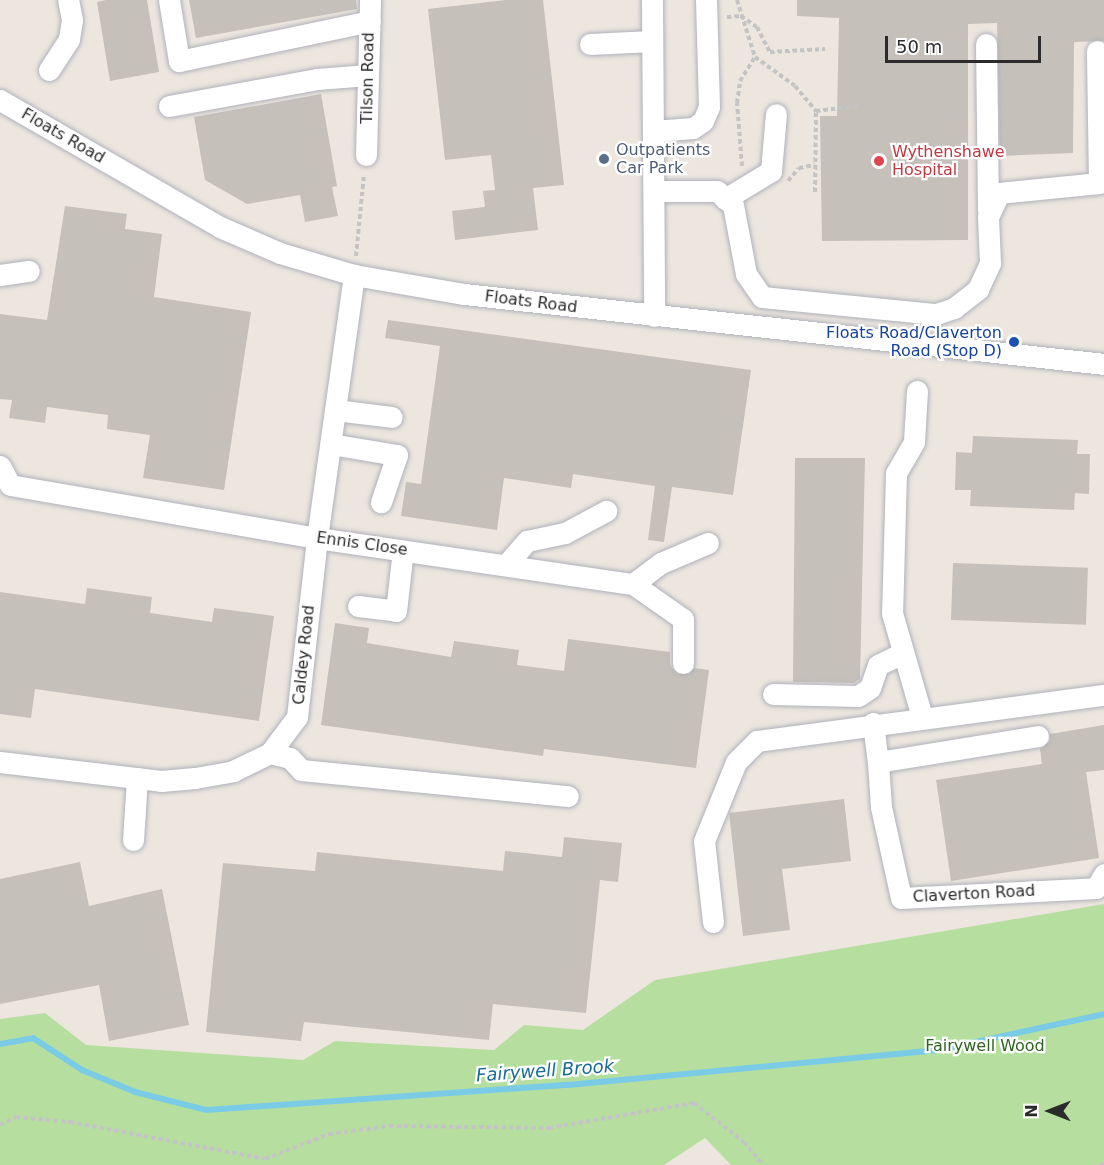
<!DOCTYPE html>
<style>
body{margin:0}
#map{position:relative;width:1104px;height:1165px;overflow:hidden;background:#ece6df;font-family:"DejaVu Sans",sans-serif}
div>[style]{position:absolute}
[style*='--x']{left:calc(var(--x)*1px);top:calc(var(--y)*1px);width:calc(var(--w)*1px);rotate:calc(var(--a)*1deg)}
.green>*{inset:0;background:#b6df9f}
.stream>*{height:6px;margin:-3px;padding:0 3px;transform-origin:3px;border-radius:3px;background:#7acce6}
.building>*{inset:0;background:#c5c0ba;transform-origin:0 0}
.path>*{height:4px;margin-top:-2px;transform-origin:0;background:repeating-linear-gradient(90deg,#c4c4c4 0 4.5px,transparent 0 7.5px)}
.roads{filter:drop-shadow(0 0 2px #afb1bb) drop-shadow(0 0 2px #afb1bb)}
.minor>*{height:21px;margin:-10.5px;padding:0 10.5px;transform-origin:10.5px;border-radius:10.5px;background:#fff}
.dots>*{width:16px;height:16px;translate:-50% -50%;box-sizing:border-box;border:3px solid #fff;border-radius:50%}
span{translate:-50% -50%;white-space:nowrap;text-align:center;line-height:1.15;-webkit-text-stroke:4.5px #fff;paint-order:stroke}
.street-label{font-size:16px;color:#2b2b2b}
.service-label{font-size:16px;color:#4e5e75}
.left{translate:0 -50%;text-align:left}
.health-label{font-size:16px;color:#be3a42}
.transit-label{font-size:16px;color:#164399}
.right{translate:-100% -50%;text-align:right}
.park-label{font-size:16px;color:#2f6420}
.water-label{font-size:18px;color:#176b94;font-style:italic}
.north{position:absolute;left:1020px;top:1081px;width:60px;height:60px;-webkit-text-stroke:4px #fff;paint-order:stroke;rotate:270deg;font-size:16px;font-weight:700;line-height:24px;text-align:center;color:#2b2b2b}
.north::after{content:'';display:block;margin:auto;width:21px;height:27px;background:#2b2b2b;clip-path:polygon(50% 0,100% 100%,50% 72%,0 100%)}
.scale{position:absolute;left:885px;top:36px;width:156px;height:27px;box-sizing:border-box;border:3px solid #2b2b2b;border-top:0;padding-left:8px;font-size:18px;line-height:21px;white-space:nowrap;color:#2b2b2b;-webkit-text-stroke:4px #fff;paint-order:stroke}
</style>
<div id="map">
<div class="green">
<div style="clip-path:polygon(1104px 904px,1104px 1165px,731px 1165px,705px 1138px,664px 1165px,0 1165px,0 1019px,45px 1013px,86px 1045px,303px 1060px,335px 1041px,494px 1050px,524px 1025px,583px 1030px,655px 980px)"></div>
</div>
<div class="stream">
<div style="--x:0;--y:1044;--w:34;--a:-10"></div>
<div style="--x:33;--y:1038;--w:59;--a:33.1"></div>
<div style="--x:82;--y:1070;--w:57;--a:22.5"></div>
<div style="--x:135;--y:1092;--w:73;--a:14.2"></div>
<div style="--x:206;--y:1110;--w:363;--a:-4"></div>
<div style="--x:568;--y:1085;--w:372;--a:-5.4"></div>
<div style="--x:938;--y:1050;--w:170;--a:-12.2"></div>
</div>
<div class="building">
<div style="clip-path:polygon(106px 0,147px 0,159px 72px,110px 81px,97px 2px)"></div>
<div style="clip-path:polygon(189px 0,356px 0,357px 9px,196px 38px)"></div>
<div style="clip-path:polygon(506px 0,543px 0,564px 185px,533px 188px,538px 230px,455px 240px,452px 211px,485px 207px,483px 191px,495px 190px,491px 155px,445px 160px,428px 9px)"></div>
<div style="clip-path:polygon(797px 0,1104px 0,1104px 41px,1074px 42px,1073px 153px,1000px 156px,997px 23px,968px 24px,968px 240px,822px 241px,820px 116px,837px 116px,839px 18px,797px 16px)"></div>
<div style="clip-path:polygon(321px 94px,337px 186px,332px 187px,338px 216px,305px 222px,300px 195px,247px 204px,205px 180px,194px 117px)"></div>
<div style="clip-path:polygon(65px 206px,127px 214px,125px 229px,162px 234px,154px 297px,251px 312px,224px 490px,143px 478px,150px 435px,107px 429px,108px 415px,47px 407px,45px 423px,9px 418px,12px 400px,0 399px,0 314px,47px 320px)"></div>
<div style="clip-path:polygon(388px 320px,751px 370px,733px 495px,672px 487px,664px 542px,648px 540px,655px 486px,573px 474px,571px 488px,504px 478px,497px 530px,401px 516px,406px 482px,421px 484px,440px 346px,385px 338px)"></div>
<div style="clip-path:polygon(973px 436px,1078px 440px,1077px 454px,1090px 454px,1089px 494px,1075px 493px,1074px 510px,970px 506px,971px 490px,955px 490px,956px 452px,972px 453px)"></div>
<div style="clip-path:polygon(795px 458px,865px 458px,860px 679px,854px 683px,793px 682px)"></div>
<div style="left:953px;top:563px;width:135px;height:57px;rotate:2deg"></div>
<div style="clip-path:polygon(87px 588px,152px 597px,150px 613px,212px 622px,214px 608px,274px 616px,259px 721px,35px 689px,31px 718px,0 714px,0 592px,85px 604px)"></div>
<div style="clip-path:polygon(335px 623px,369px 628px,367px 643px,451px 657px,454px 641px,519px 650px,517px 665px,564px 671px,568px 639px,670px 652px,670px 665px,677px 674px,689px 674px,694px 668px,709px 670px,696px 768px,544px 749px,543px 756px,321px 725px)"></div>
<div style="clip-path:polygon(1104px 725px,1104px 770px,1086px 772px,1099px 858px,951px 881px,936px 780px,1042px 764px,1040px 749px,1050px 741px,1050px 734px)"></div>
<div style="clip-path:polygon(844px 799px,851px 861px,782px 869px,790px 930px,743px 936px,729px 813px)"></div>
<div style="clip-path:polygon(564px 837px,622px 843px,618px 882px,600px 880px,586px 1013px,493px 1004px,489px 1040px,304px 1022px,301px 1041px,206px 1032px,223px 863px,315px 871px,317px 852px,503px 871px,505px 851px,562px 857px)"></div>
<div style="clip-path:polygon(80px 862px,89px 906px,162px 889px,189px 1025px,109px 1041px,99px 985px,0 1004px,0 879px)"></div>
</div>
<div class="path">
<div style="--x:737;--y:0;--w:60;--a:72.5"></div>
<div style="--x:755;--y:57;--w:49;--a:35.9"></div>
<div style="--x:795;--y:86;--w:33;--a:50"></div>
<div style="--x:816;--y:111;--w:42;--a:-6.8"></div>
<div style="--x:727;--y:17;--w:14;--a:-4"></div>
<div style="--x:741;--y:16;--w:19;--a:35"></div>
<div style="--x:757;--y:27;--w:28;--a:63"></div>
<div style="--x:770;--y:52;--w:55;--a:-3.1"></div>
<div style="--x:742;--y:166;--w:63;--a:-94.5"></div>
<div style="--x:737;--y:103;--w:22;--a:-82"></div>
<div style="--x:740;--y:81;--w:28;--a:-58"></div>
<div style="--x:788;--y:181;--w:17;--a:-50"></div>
<div style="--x:799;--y:168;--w:16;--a:-11"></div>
<div style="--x:815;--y:192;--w:81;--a:-89.3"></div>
<div style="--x:356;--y:256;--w:82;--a:-84.4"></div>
<div style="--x:0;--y:1125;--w:18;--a:-27"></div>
<div style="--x:16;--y:1117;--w:54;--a:5.3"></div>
<div style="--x:70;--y:1122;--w:198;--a:10.7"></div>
<div style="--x:265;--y:1159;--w:69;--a:-21.3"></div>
<div style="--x:329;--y:1134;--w:61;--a:-7.6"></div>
<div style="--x:389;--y:1126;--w:160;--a:0.7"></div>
<div style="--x:549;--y:1128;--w:147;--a:-9.8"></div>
<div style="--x:694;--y:1103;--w:63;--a:38"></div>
<div style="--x:744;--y:1142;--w:30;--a:50"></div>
<div style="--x:1100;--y:1165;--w:4;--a:-14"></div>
</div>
<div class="roads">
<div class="minor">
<div style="--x:169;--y:0;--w:62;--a:80.7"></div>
<div style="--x:179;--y:61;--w:195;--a:-11.8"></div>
<div style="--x:652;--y:0;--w:316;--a:89.6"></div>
<div style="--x:590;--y:44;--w:62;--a:-2.8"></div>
<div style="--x:986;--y:44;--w:167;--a:89.3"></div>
<div style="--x:49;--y:70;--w:37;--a:-57"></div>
<div style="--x:69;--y:39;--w:19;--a:-81"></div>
<div style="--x:72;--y:20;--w:20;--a:-101"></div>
<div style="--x:0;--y:100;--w:254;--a:30"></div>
<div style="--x:220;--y:227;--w:65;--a:23.4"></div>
<div style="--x:280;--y:253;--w:77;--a:16.6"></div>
<div style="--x:354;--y:275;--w:112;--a:9.8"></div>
<div style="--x:464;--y:294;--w:644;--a:6.24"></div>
<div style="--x:169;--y:106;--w:150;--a:-10.3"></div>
<div style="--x:317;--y:79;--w:51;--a:-4.5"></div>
<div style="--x:653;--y:131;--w:40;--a:-4.3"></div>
<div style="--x:693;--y:128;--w:12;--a:-35"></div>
<div style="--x:703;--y:121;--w:15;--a:-67"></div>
<div style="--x:709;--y:107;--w:107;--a:-91.6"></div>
<div style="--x:366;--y:155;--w:155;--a:-88.5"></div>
<div style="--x:655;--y:191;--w:62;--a:0"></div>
<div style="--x:717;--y:191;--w:21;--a:41"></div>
<div style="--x:733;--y:205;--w:70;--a:79.3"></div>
<div style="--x:746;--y:274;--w:28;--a:55"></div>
<div style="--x:762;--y:297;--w:175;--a:5.6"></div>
<div style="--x:936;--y:314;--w:19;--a:-18"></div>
<div style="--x:954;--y:308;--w:31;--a:-38"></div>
<div style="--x:978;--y:289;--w:29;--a:-65"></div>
<div style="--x:990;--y:263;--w:46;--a:-92.5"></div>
<div style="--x:988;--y:217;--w:26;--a:-65"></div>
<div style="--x:999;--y:193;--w:100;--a:-5.7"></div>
<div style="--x:1099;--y:183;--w:132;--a:-90.9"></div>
<div style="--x:725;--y:199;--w:54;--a:-31.3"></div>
<div style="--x:771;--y:171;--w:57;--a:-85"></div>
<div style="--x:0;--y:275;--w:29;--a:-8"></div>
<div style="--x:917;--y:391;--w:51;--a:93.4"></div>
<div style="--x:914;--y:442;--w:36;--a:120"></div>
<div style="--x:896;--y:473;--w:140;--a:91.6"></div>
<div style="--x:892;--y:613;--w:108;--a:73.9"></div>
<div style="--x:335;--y:410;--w:57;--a:7"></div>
<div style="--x:331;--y:444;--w:67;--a:9.5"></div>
<div style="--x:397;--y:455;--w:50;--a:108.8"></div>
<div style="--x:0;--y:466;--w:21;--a:62"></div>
<div style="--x:10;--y:485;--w:312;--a:9.8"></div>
<div style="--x:317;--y:538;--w:319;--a:8.3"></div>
<div style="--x:633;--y:584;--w:61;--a:35"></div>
<div style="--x:683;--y:619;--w:44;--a:90"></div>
<div style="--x:506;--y:565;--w:32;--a:-49"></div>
<div style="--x:527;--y:541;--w:39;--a:-12"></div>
<div style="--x:565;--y:533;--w:47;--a:-28.2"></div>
<div style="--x:633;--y:584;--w:35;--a:-37"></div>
<div style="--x:661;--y:563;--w:51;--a:-23.1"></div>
<div style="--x:358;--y:606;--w:38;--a:7"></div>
<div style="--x:396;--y:611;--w:61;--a:-83.5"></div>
<div style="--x:773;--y:694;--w:85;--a:1.3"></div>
<div style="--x:858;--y:696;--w:14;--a:-34"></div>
<div style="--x:870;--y:688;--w:24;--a:-71"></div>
<div style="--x:878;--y:665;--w:25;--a:-26"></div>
<div style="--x:873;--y:723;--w:39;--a:83"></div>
<div style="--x:878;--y:762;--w:162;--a:-9.2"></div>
<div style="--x:270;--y:753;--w:21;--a:14"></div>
<div style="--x:290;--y:758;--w:16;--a:47"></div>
<div style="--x:301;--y:770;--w:268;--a:5.6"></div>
<div style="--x:0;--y:762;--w:162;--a:6.7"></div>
<div style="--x:161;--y:781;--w:34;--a:-5"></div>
<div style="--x:195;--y:778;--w:39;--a:-10"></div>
<div style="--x:233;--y:771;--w:41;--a:-25.9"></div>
<div style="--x:270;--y:753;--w:45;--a:-53.1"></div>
<div style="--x:297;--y:717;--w:180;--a:-83.6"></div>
<div style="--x:317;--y:538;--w:266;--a:-82"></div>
<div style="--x:878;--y:762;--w:45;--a:86.2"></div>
<div style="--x:881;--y:807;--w:93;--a:77.6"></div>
<div style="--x:901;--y:898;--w:195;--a:-2.9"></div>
<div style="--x:1096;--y:888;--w:16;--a:-60"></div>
<div style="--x:133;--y:840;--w:62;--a:-86.3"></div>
<div style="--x:713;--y:922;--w:81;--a:-96.3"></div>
<div style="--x:704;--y:841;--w:85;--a:-67.9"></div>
<div style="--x:736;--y:762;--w:30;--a:-45"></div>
<div style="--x:757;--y:741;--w:350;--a:-7.6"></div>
</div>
</div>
<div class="dots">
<div style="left:604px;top:159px;background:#5c6f8a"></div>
<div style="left:879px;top:161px;background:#e0444e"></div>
<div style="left:1014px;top:342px;background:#1a4fb4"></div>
</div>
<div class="street-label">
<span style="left:368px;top:78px;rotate:-89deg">Tilson Road</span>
<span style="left:63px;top:136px;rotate:30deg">Floats Road</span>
<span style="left:531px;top:302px;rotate:7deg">Floats Road</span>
<span style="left:362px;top:544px;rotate:8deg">Ennis Close</span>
<span style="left:304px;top:655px;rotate:-84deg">Caldey Road</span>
<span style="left:974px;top:894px;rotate:-3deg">Claverton Road</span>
</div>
<div class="service-label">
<span class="left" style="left:616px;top:159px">Outpatients<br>Car Park</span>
</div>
<div class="health-label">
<span class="left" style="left:892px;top:161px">Wythenshawe<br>Hospital</span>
</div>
<div class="transit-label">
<span class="right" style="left:1002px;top:342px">Floats Road/Claverton<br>Road (Stop D)</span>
</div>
<div class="park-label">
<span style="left:985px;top:1046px">Fairywell Wood</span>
</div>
<div class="water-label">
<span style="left:545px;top:1071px;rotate:-4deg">Fairywell Brook</span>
</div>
<div class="north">N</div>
<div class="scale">50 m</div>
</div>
